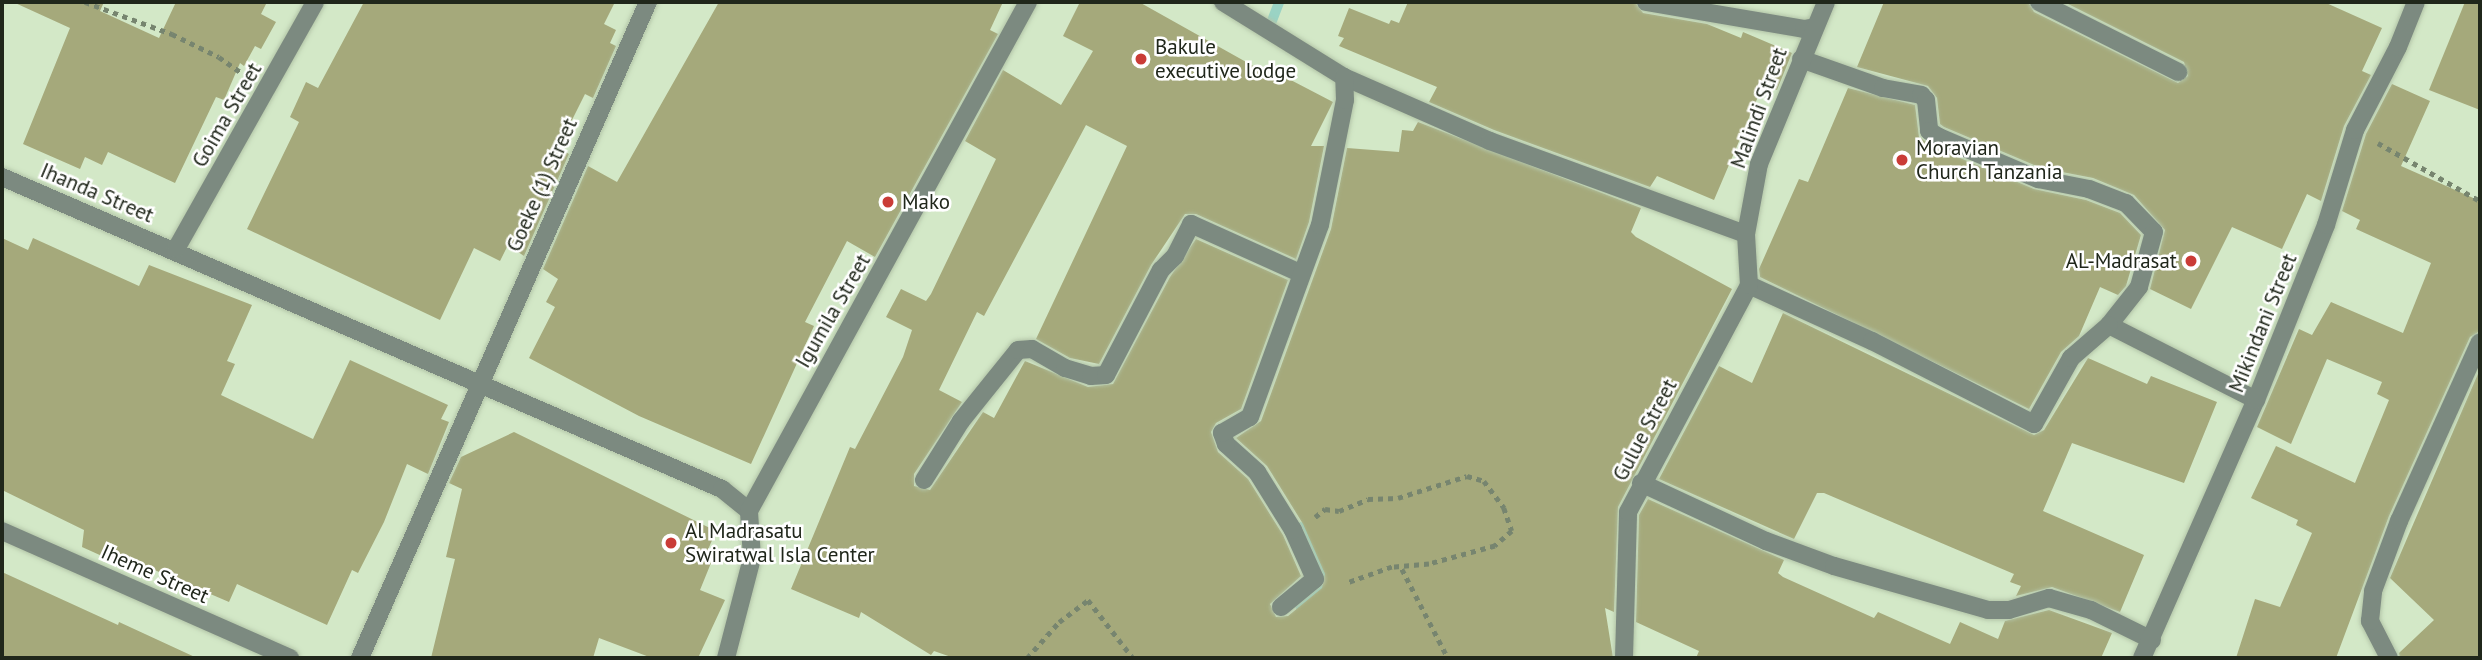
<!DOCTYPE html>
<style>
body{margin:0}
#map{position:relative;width:2482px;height:660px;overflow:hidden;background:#d3e8c7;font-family:"PT Sans",sans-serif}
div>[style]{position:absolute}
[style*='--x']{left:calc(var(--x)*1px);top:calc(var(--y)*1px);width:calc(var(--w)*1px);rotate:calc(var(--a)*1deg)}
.stream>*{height:10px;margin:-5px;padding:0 5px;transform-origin:5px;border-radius:5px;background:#9ad3c4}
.building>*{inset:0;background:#a5a97b}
.path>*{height:4.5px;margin-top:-2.25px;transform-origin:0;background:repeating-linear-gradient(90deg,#77856f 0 5px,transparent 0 10px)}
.roads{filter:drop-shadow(0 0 2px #b3c5a8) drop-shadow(0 0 2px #b3c5a8)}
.minor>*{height:18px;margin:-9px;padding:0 9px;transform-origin:9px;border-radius:9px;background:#7c8a80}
.dots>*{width:19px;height:19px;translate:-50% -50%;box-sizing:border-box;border:4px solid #fff;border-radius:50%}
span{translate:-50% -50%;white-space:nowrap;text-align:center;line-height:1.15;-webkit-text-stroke:5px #fff;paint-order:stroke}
.poi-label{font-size:21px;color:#20271b}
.left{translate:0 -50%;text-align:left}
.right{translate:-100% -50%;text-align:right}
.street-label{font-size:21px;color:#20271b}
.frame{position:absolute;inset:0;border:4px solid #20271b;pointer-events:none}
</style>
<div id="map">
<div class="stream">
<div style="--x:1270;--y:26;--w:26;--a:-69"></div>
<div style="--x:1300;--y:527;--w:67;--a:63.4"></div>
<div style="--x:1330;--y:587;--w:36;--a:157"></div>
<div style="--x:1297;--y:601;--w:18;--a:56"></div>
</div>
<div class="building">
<div style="clip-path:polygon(13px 2px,104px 2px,100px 11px,159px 38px,176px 2px,267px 2px,261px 14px,276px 22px,261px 49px,255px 46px,244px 66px,240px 63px,224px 100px,216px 97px,175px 183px,108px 152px,102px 165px,85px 157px,80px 169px,23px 144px,70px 28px)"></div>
<div style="clip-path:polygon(364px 2px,615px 2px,604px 24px,616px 30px,610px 43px,616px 46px,593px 98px,585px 94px,558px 148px,569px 154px,524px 256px,508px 245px,500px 261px,474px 248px,440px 320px,247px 229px,299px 122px,290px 117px,306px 82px,318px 88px)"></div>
<div style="clip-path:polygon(719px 2px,1003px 2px,990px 30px,998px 34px,875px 257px,847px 241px,805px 322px,814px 326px,751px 464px,639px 416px,529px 358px,555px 307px,546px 302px,558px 279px,543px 269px,588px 166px,617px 182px)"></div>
<div style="clip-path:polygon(1080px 2px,1139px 2px,1282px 82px,1285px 77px,1333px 102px,1311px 146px,1324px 146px,1309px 222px,1296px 259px,1196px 214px,1185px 214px,1151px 265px,1099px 364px,1070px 358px,1036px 339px,1127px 146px,1086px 125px,984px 316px,977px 312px,939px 390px,962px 402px,914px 474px,914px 486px,930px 490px,983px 412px,994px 418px,1025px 361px,1088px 387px,1113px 384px,1170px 277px,1196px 239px,1288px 280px,1241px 409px,1216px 423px,1211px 432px,1218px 452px,1248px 479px,1283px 535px,1301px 576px,1270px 604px,1276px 617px,1288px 616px,1322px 588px,1325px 574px,1303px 524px,1267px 466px,1236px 438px,1261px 421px,1331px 229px,1347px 148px,1399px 152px,1402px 130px,1413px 131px,1418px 122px,1641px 208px,1631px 232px,1636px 237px,1732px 289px,1618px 507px,1614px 612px,1605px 608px,1613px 658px,954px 658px,934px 651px,931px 655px,861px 612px,859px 618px,791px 589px,850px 447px,855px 449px,903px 357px,912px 330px,886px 317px,901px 289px,926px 301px,931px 294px,996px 159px,965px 141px,1003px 70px,1061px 105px,1093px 51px,1063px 36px)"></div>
<div style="clip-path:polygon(1408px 2px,1635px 2px,1643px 13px,1707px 24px,1741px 38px,1743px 32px,1792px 53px,1777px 90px,1763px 85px,1714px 200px,1657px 176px,1650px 187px,1494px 130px,1429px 102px,1437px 87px,1339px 46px,1344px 38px,1338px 36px,1349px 8px,1389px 24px,1391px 20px,1399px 23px)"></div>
<div style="clip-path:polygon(1884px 2px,2028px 2px,2034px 12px,2178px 83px,2188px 76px,2184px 62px,2064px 2px,2324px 2px,2382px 28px,2362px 71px,2371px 75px,2344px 126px,2321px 201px,2307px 194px,2282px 249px,2232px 227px,2191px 309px,2150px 289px,2165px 230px,2134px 195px,2093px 178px,2041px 168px,1944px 127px,1940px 124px,1937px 98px,1928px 86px,1857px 67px)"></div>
<div style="clip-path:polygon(2465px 2px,2480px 2px,2480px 110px,2429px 90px)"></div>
<div style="clip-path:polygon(2392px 84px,2430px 101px,2401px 166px,2480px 201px,2480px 331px,2470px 337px,2389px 516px,2336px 658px,2236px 658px,2255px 599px,2280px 607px,2312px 533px,2296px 525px,2298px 520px,2251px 498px,2276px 446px,2355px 483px,2389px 400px,2377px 394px,2382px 382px,2327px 359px,2291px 444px,2257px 427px,2299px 329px,2312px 335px,2331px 302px,2403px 333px,2431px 263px,2356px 229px,2360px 220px,2342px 211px,2366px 134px)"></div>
<div style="clip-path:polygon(1848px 88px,1915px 105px,1919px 137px,1934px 147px,2034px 189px,2086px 200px,2120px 213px,2141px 235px,2126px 286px,2118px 295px,2100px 287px,2079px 336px,2061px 352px,2029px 409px,1760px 277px,1759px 269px,1799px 179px,1808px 182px)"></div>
<div style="clip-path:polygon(2px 238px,28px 250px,33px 238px,139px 286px,149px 265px,252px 305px,227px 361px,235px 364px,221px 395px,313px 439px,350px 360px,448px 405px,441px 419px,449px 422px,428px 474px,407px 464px,384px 522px,358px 573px,352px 570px,327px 625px,237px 584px,229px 602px,136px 562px,133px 570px,82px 547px,84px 530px,2px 490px)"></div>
<div style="clip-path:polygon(1783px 313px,2034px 435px,2044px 430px,2088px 358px,2147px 384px,2151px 376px,2217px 402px,2184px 483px,2072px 443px,2043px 511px,2144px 555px,2120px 612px,2052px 587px,2016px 596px,2021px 586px,2010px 582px,2014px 574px,1824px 493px,1817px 493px,1794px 539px,1659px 479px,1719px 366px,1752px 383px)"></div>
<div style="clip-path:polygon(2480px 369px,2480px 658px,2400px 658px,2399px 653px,2434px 620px,2390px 578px)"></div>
<div style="clip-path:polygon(514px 432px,716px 531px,704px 559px,711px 563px,700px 590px,725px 600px,698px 658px,652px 658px,599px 638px,593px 658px,431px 658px,455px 559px,446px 557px,462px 489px,449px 483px,461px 457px)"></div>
<div style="clip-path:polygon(1648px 499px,1784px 560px,1778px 573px,1783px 577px,1874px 618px,1878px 612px,1950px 644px,1960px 622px,1998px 639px,2005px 621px,2049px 610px,2112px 633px,2101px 658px,1696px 658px,1699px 651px,1636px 622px,1639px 515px)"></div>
<div style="clip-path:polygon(2px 572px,118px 625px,119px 622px,197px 658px,2px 658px)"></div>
</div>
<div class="path">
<div style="--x:85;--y:2;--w:93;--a:20.2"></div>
<div style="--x:172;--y:34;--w:52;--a:26.1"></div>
<div style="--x:219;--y:57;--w:29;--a:35"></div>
<div style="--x:2378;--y:143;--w:117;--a:29.6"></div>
<div style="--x:1315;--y:517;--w:13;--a:-39"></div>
<div style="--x:1325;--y:509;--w:14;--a:8"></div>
<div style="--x:1339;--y:511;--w:31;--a:-22"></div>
<div style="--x:1368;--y:499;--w:30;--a:-2"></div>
<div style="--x:1398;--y:498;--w:72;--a:-17.7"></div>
<div style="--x:1467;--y:476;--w:18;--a:16"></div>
<div style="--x:1484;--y:481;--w:34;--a:53"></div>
<div style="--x:1504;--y:508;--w:24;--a:71"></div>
<div style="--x:1512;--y:531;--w:23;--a:139"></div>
<div style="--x:1495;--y:546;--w:68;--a:164.7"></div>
<div style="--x:1429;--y:564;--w:37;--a:175"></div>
<div style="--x:1392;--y:567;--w:48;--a:160.4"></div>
<div style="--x:1402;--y:569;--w:100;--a:62.7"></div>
<div style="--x:1027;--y:658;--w:48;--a:-48.4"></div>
<div style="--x:1059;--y:622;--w:36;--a:-37"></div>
<div style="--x:1088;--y:600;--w:73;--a:52.2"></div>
</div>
<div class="roads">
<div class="minor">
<div style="--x:1223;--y:2;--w:142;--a:31.8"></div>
<div style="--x:1344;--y:77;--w:159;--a:23.7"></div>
<div style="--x:1490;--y:141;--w:272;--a:20"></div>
<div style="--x:1646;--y:2;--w:160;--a:9.7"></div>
<div style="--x:1804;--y:29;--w:11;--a:-10"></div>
<div style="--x:2039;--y:2;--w:156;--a:26.7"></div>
<div style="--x:1801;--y:59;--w:87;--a:19.5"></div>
<div style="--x:1883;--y:88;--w:39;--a:10"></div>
<div style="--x:1921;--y:95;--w:7;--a:45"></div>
<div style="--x:1926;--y:100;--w:31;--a:84"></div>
<div style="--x:1929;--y:131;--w:12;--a:31"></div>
<div style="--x:1939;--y:137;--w:108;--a:23"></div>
<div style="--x:2038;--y:179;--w:52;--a:11.1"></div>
<div style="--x:2089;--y:189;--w:40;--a:21"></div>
<div style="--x:2126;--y:203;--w:40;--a:46"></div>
<div style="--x:2154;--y:232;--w:57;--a:105.3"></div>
<div style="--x:2139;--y:287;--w:48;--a:128.3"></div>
<div style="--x:2109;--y:325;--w:165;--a:27"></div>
<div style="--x:2;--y:177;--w:785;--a:23.43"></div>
<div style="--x:722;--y:489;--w:35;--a:39"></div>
<div style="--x:176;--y:249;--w:283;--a:-60.6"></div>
<div style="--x:1749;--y:285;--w:135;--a:24.5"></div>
<div style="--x:1872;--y:341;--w:182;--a:27.1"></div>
<div style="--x:2034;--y:424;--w:76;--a:-60.7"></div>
<div style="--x:2071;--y:358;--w:50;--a:-41"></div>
<div style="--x:924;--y:480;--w:70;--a:-57.9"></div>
<div style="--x:961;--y:421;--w:91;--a:-51.2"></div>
<div style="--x:1018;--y:350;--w:14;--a:-4"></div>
<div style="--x:1032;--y:349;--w:38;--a:30"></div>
<div style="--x:1065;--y:368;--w:27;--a:17"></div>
<div style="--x:1091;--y:376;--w:15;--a:-4"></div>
<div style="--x:1106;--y:375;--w:119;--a:-62.4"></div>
<div style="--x:1161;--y:270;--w:20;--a:-45"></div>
<div style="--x:1175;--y:256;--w:36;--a:-63"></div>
<div style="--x:1191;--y:224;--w:120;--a:24.2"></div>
<div style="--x:1641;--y:483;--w:138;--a:24.9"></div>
<div style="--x:1766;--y:541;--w:72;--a:20.2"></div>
<div style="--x:1834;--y:566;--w:160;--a:15.9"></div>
<div style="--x:1988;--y:610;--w:21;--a:0"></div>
<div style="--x:2009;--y:610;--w:42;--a:-16.7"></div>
<div style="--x:2049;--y:598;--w:44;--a:15.9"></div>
<div style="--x:2091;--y:610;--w:68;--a:26.2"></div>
<div style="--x:2;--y:531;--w:315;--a:23.8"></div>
<div style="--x:1281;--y:607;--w:44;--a:-39.5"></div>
<div style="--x:1315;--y:579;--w:54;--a:-114.2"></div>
<div style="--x:1293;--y:530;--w:68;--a:-121.8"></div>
<div style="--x:1257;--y:472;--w:42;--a:-137.9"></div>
<div style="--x:1226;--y:444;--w:12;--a:-110"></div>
<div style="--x:1222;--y:433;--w:32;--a:-30"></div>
<div style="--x:1250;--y:417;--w:204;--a:-70"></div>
<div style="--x:1320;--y:225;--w:127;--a:-78.7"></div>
<div style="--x:1345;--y:100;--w:23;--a:-92"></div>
<div style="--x:360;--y:658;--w:716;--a:-66.3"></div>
<div style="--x:726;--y:658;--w:103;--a:-75.4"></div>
<div style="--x:752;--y:558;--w:47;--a:-93.7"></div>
<div style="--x:749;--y:511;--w:580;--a:-61.27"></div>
<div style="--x:1624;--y:658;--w:146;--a:-88.4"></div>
<div style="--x:1628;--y:512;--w:257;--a:-61.9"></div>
<div style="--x:1749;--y:285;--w:51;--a:-93.4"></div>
<div style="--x:1746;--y:234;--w:71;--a:-79.5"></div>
<div style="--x:1759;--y:164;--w:175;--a:-67.5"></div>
<div style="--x:2142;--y:658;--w:282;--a:-66.2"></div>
<div style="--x:2256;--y:400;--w:188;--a:-68.2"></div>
<div style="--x:2326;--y:225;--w:99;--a:-73"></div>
<div style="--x:2355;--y:130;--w:93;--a:-62.6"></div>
<div style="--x:2398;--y:47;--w:48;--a:-68.2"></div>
<div style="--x:2389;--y:658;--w:42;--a:-117.2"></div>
<div style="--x:2370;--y:621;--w:30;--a:-84"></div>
<div style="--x:2373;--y:591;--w:75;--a:-69.6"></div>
<div style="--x:2399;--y:521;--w:196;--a:-65.7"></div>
</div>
</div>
<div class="dots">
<div style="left:1141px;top:59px;background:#ca3c37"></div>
<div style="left:1902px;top:160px;background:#ca3c37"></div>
<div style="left:888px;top:202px;background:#ca3c37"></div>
<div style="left:2191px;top:261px;background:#ca3c37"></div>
<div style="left:671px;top:543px;background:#ca3c37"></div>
</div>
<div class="poi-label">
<span class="left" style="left:1155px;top:59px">Bakule<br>executive lodge</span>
<span class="left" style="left:1916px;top:160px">Moravian<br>Church Tanzania</span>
<span class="left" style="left:902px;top:202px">Mako</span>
<span class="right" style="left:2177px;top:261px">AL-Madrasat</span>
<span class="left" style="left:685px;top:543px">Al Madrasatu<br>Swiratwal Isla Center</span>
</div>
<div class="street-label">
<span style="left:1759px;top:108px;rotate:-70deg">Malindi Street</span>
<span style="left:227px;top:115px;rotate:-60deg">Goima Street</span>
<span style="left:542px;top:185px;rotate:-66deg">Goeke (1) Street</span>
<span style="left:97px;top:193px;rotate:23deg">Ihanda Street</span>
<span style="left:833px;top:311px;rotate:-60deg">Igumila Street</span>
<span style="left:2263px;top:323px;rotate:-68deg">Mikindani Street</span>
<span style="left:1645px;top:430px;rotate:-62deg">Gulue Street</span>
<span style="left:155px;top:574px;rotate:24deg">Iheme Street</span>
</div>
<div class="frame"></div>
</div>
